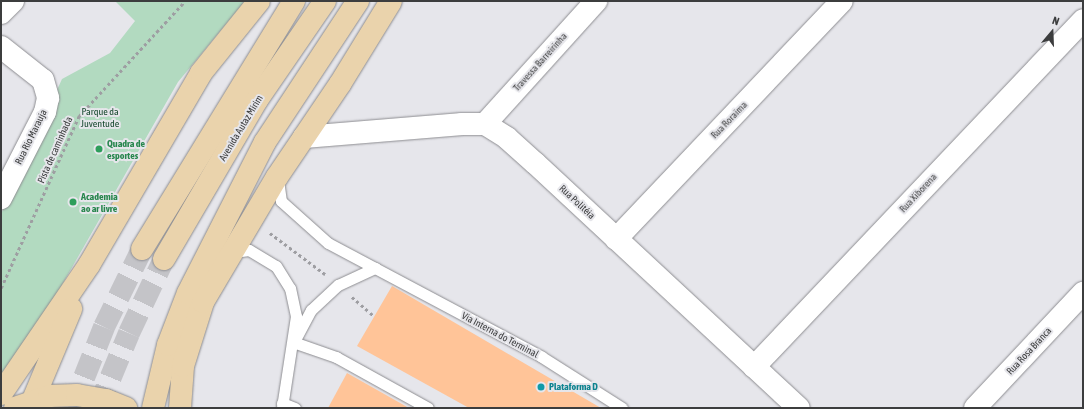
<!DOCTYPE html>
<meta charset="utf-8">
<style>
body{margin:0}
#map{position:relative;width:1084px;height:409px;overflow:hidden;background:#e6e6eb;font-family:"Asap Condensed",sans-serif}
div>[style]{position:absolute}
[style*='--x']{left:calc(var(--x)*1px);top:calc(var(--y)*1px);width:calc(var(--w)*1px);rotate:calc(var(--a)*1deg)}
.green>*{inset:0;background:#b2dac0}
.building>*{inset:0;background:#ffc498}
.primary-tunnel>*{height:22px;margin-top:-11px;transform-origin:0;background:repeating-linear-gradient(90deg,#c4c4c8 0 22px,transparent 0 33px)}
.path>*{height:2.5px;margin-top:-1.25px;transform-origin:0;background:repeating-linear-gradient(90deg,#9e9ea2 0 3px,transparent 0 6px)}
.roads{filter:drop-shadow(0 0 1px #8d8d91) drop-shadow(0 0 1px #8d8d91)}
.service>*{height:11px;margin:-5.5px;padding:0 5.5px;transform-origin:5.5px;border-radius:5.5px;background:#fff}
.minor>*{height:22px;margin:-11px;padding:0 11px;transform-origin:11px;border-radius:11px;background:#fff}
.primary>*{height:22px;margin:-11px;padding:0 11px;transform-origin:11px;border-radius:11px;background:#ead3ac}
.dots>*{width:11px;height:11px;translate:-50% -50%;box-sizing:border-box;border:2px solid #e6e6eb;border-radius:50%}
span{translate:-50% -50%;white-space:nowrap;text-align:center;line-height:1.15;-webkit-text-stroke:4px #e6e6eb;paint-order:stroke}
.street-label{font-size:10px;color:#3c3d3e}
.park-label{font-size:10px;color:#17492e}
.leisure-label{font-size:10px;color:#27864d;font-weight:700}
.left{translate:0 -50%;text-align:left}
.culture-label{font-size:10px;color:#0d838f;font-weight:700}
.frame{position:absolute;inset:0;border:2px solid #3c3d3e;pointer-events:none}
.north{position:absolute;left:1032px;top:12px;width:40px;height:40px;-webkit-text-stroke:3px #e6e6eb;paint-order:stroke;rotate:19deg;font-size:11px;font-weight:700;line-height:16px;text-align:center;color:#3c3d3e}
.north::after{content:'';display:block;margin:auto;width:14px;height:18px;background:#3c3d3e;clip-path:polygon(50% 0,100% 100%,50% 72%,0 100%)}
</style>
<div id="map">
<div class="green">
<div style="clip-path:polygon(115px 1px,245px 1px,178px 82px,23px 353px,1px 379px,1px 214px,62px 79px,110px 53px,135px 21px)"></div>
</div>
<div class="building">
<div style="clip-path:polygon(392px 286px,529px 366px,601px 408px,469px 408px,357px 346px)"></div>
<div style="clip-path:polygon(347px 373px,409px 408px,328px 408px)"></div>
</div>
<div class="primary-tunnel">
<div style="--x:72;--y:408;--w:87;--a:-68.4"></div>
<div style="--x:104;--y:327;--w:87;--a:-64"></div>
<div style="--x:98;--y:408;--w:81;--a:-67.5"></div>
<div style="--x:129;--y:333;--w:82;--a:-64.7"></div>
</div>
<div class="path">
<div style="--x:270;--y:233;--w:69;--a:36.7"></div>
<div style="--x:1;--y:288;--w:189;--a:-65.6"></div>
<div style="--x:79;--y:116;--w:156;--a:-47.3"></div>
<div style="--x:352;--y:297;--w:29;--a:41"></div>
</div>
<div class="roads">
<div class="service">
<div style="--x:278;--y:180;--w:21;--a:82"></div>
<div style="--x:281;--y:201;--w:63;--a:41.8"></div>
<div style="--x:328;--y:243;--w:242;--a:28"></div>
<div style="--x:542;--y:357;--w:95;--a:32.5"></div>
<div style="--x:233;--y:252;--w:16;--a:-7"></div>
<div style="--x:249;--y:250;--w:31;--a:31"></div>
<div style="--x:276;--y:266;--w:26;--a:58"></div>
<div style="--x:290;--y:288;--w:29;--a:78"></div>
<div style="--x:296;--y:316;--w:93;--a:98.7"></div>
<div style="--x:296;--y:338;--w:32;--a:-62"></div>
<div style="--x:311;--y:310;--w:37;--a:-43"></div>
<div style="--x:338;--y:285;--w:41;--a:-24.7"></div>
<div style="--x:293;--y:342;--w:46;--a:19.2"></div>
<div style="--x:336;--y:357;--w:105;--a:29"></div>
<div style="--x:282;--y:403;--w:14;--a:21"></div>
</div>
<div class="minor">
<div style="--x:1;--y:13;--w:17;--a:-45"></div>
<div style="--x:1;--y:47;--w:53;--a:38.2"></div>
<div style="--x:43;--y:80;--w:19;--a:74"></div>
<div style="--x:48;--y:98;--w:14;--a:102"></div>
<div style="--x:45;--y:112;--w:97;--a:117.1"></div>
<div style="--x:485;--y:124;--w:166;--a:-47.9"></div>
<div style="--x:304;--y:137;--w:159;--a:-4.7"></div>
<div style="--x:462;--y:124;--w:23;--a:0"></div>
<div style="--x:485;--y:124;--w:26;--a:32"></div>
<div style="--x:507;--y:138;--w:38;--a:42"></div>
<div style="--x:535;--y:163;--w:360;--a:42.9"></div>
<div style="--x:616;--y:239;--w:328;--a:-46.5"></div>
<div style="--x:754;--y:367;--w:478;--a:-46.5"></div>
<div style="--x:975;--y:408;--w:158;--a:-46.8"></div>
</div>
<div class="primary">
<div style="--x:142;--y:249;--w:291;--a:-58.5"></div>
<div style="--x:164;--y:259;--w:184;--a:-59.7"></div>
<div style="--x:257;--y:100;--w:120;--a:-55.5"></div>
<div style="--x:1;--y:394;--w:156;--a:-55.7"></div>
<div style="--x:89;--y:265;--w:222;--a:-59.7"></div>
<div style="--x:201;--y:73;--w:92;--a:-51.1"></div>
<div style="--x:33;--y:400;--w:99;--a:-67.3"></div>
<div style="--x:15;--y:408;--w:36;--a:-19"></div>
<div style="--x:49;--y:396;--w:28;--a:-2"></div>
<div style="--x:77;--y:395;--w:29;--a:10"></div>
<div style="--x:106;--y:400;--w:22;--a:22"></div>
<div style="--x:153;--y:408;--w:65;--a:-76.6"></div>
<div style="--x:168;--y:345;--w:56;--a:-69"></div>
<div style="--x:188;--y:293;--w:169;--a:-63"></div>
<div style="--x:265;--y:142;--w:169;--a:-56.6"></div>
<div style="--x:180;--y:408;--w:42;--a:-85.9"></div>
<div style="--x:183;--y:366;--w:67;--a:-72.6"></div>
<div style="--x:203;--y:302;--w:145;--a:-59.4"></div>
<div style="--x:277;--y:177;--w:112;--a:-55.9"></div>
<div style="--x:340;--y:84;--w:97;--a:-58.4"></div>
</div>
</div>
<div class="dots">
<div style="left:99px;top:149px;background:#2e9e5b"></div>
<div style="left:73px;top:202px;background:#2e9e5b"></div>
<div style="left:541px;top:387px;background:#0f9aa8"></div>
</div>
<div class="street-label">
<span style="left:540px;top:62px;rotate:-48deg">Travessa Barreirinha</span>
<span style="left:729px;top:120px;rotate:-46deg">Rua Roraima</span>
<span style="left:241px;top:128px;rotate:-59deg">Avenida Autaz Mirim</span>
<span style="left:31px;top:137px;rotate:-64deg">Rua Rio Marauja</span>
<span style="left:55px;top:150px;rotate:-66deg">Pista de caminhada</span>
<span style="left:918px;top:193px;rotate:-47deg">Rua Xiborena</span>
<span style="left:577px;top:202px;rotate:43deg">Rua Politéia</span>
<span style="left:500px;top:335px;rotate:28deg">Via Interna do Terminal</span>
<span style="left:1029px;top:351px;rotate:-47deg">Rua Rosa Branca</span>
</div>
<div class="park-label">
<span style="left:100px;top:117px">Parque da<br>Juventude</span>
</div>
<div class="leisure-label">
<span class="left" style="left:107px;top:149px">Quadra de<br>esportes</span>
<span class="left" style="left:81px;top:202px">Academia<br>ao ar livre</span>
</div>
<div class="culture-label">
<span class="left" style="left:549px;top:387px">Plataforma D</span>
</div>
<div class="frame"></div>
<div class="north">N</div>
</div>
